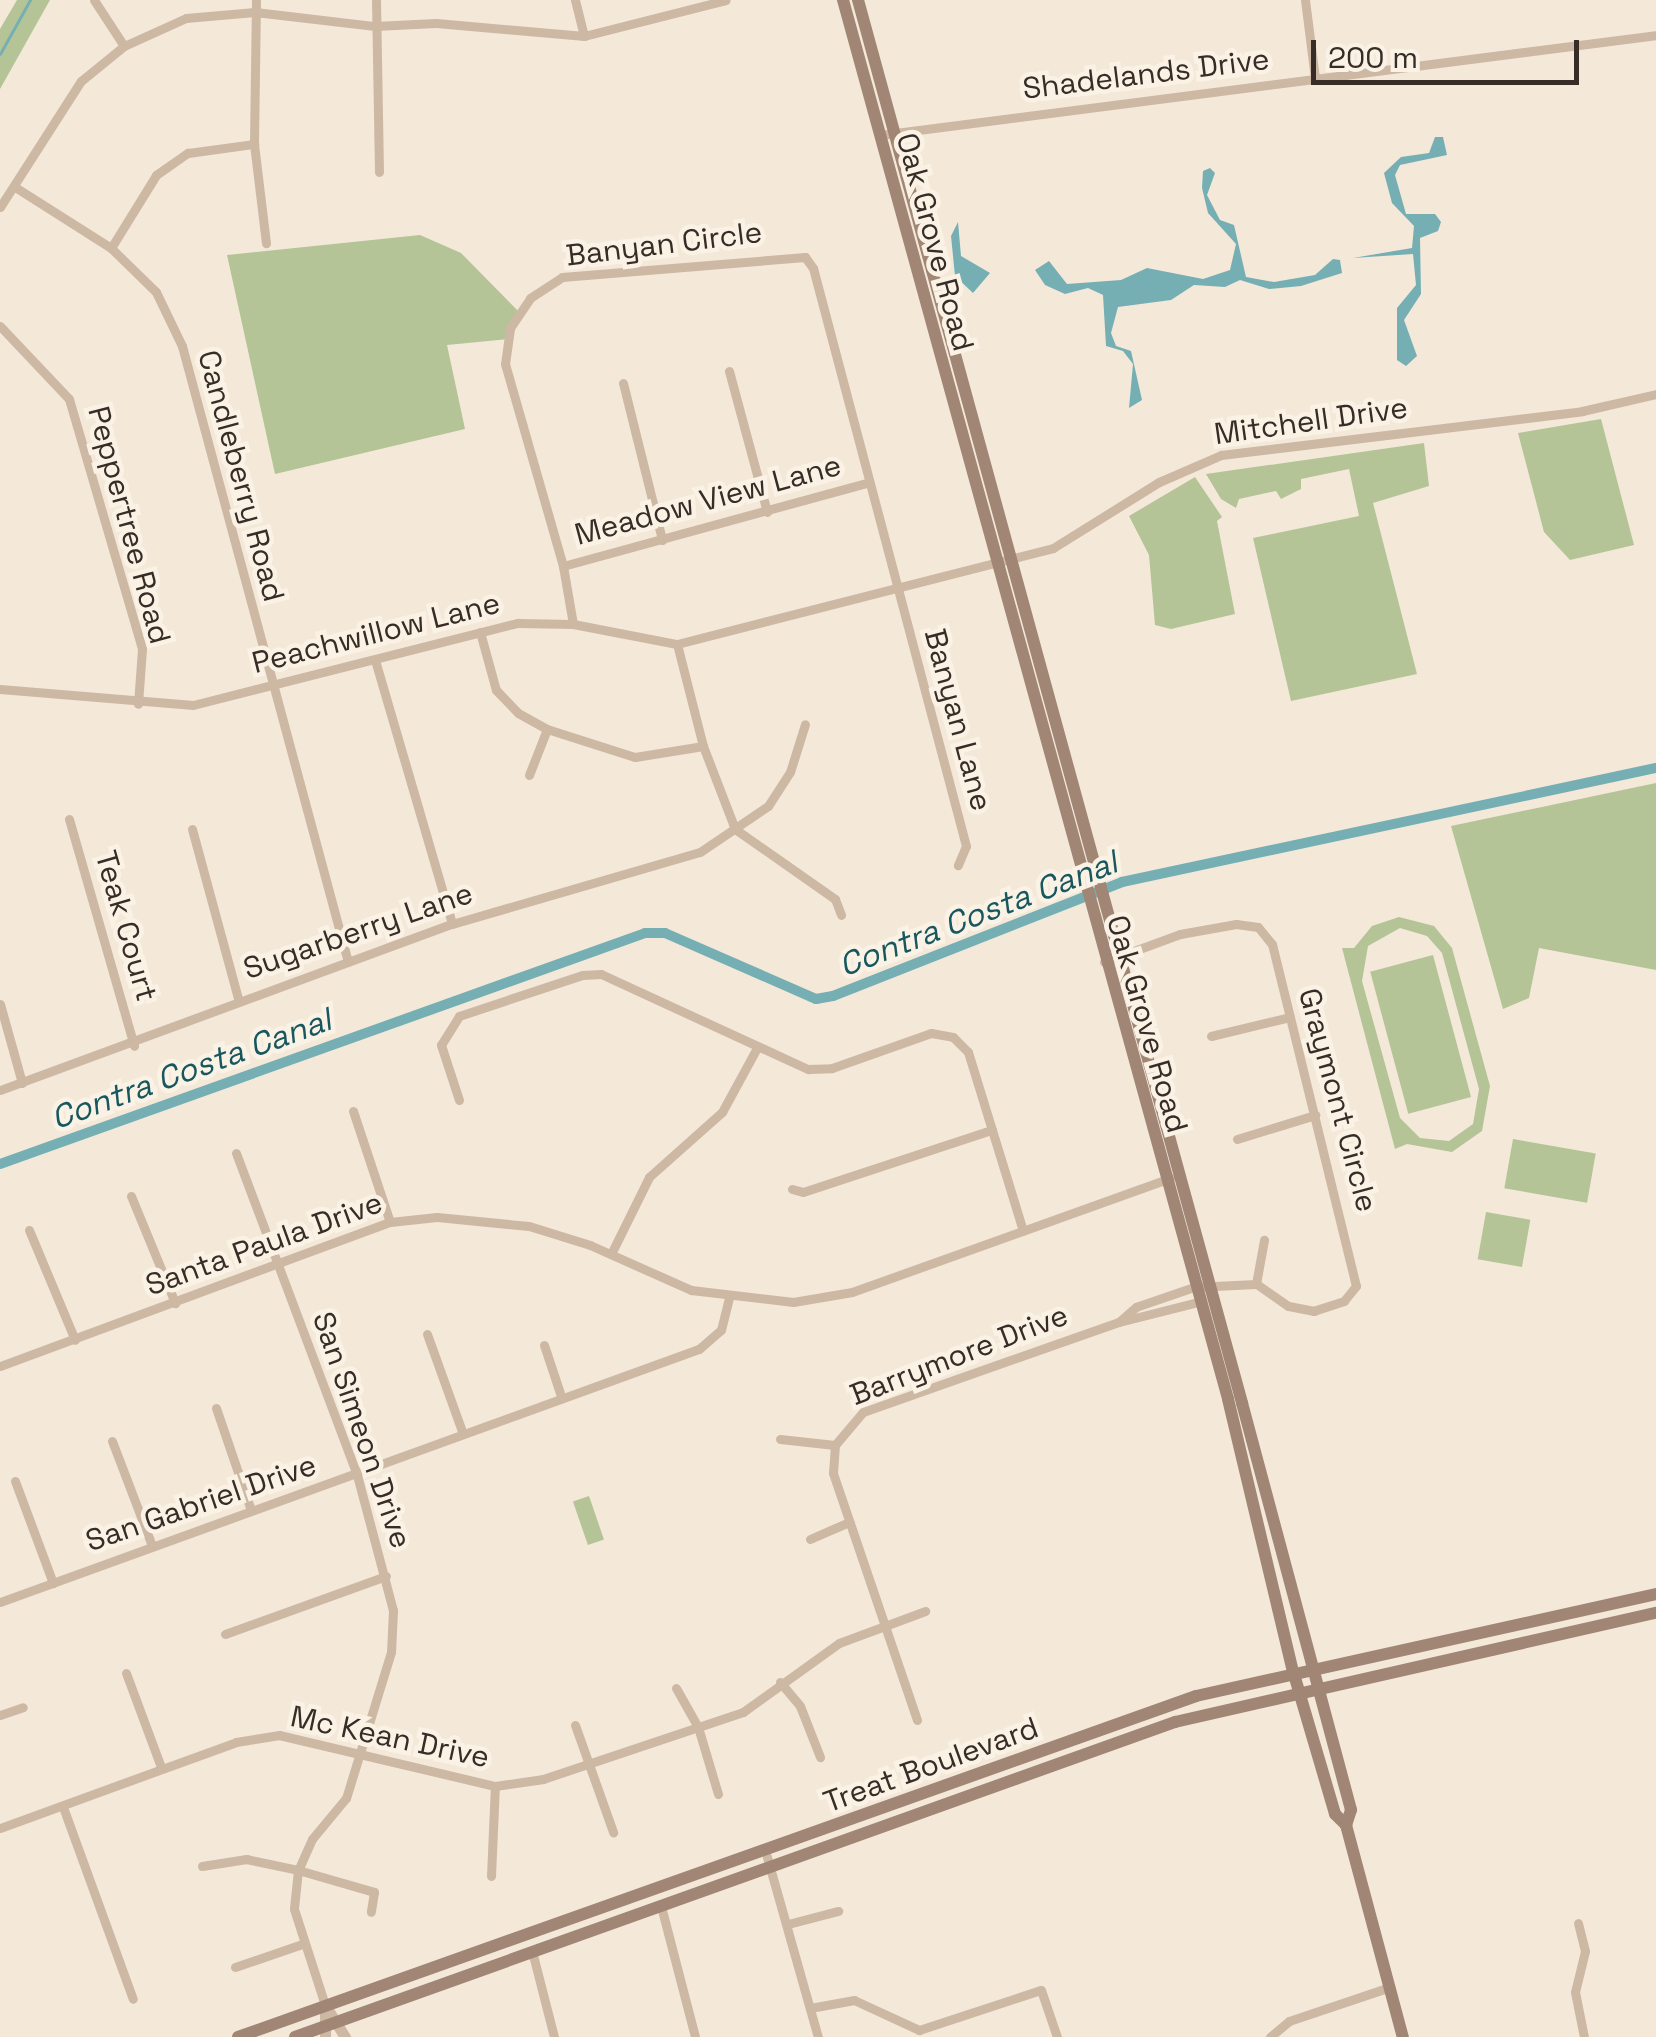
<!DOCTYPE html>
<style>
body{margin:0}
#map{position:relative;width:1656px;height:2037px;overflow:hidden;background:#f4e8d9;font-family:"Space Grotesk",sans-serif}
div>[style]{position:absolute}
[style*='--x']{left:calc(var(--x)*1px);top:calc(var(--y)*1px);width:calc(var(--w)*1px);rotate:calc(var(--a)*1deg)}
.green>*{inset:0;background:#b4c497;transform-origin:0 0}
.water>*{inset:0;background:#75afb4}
.stream>*{height:2.5px;margin:-1.25px;padding:0 1.25px;transform-origin:1.25px;border-radius:1.25px;background:#75afb4}
.canal>*{height:10px;margin:-5px;padding:0 5px;transform-origin:5px;border-radius:5px;background:#75afb4}
.minor>*{height:9px;margin:-4.5px;padding:0 4.5px;transform-origin:4.5px;border-radius:4.5px;background:#cdb8a4}
.tertiary>*{height:11px;margin:-5.5px;padding:0 5.5px;transform-origin:5.5px;border-radius:5.5px;background:#cdb8a4}
.secondary>*{height:12px;margin:-6px;padding:0 6px;transform-origin:6px;border-radius:6px;background:#a18675}
span{translate:-50% -50%;white-space:nowrap;text-align:center;line-height:1.15;-webkit-text-stroke:9px #fbf2e6;paint-order:stroke}
.street-label{font-size:30px;color:#382c26}
.water-label{font-size:32px;color:#18575d;font-style:italic}
.scale{position:absolute;left:1311px;top:40px;width:268px;height:45px;box-sizing:border-box;border:5px solid #382c26;border-top:0;padding-left:12px;font-size:30px;line-height:35px;white-space:nowrap;color:#382c26;-webkit-text-stroke:8px #fbf2e6;paint-order:stroke}
</style>
<div id="map">
<div class="green">
<div style="clip-path:polygon(17px 0,50px 0,0 89px,0 29px)"></div>
<div style="clip-path:polygon(420px 235px,461px 253px,520px 313px,509px 339px,447px 345px,465px 429px,275px 474px,227px 255px)"></div>
<div style="clip-path:polygon(1601px 419px,1634px 545px,1570px 560px,1544px 532px,1518px 433px)"></div>
<div style="clip-path:polygon(1424px 443px,1429px 486px,1373px 503px,1417px 674px,1291px 701px,1253px 538px,1359px 516px,1349px 469px,1301px 479px,1301px 489px,1281px 499px,1276px 491px,1239px 499px,1236px 508px,1221px 499px,1206px 474px)"></div>
<div style="clip-path:polygon(1195px 477px,1222px 517px,1217px 521px,1235px 614px,1171px 629px,1155px 625px,1149px 555px,1129px 516px)"></div>
<div style="clip-path:polygon(1656px 783px,1656px 970px,1539px 948px,1529px 998px,1503px 1009px,1451px 826px)"></div>
<div style="clip-path:polygon(evenodd,1399px 917px,1434px 926px,1452px 948px,1490px 1086px,1482px 1131px,1452px 1152px,1407px 1144px,1395px 1149px,1342px 948px,1354px 948px,1372px 926px,1399px 917px,1400px 928px,1427px 936px,1442px 953px,1479px 1089px,1473px 1124px,1449px 1141px,1420px 1138px,1400px 1118px,1362px 981px,1368px 946px,1400px 928px)"></div>
<div style="left:1433px;top:955px;width:147px;height:65px;rotate:75deg"></div>
<div style="left:1513px;top:1139px;width:84px;height:50px;rotate:10deg"></div>
<div style="left:1486px;top:1212px;width:45px;height:48px;rotate:10deg"></div>
<div style="left:589px;top:1496px;width:46px;height:17px;rotate:71deg"></div>
</div>
<div class="water">
<div style="clip-path:polygon(1435px 137px,1443px 137px,1447px 155px,1400px 165px,1395px 175px,1406px 214px,1435px 214px,1441px 222px,1438px 231px,1420px 238px,1421px 294px,1404px 320px,1417px 356px,1406px 366px,1397px 360px,1397px 308px,1416px 285px,1413px 254px,1353px 258px,1412px 248px,1414px 226px,1392px 203px,1384px 173px,1401px 157px,1429px 153px)"></div>
<div style="clip-path:polygon(1210px 168px,1215px 173px,1207px 195px,1220px 220px,1234px 225px,1246px 277px,1274px 282px,1315px 275px,1333px 259px,1340px 260px,1342px 273px,1301px 286px,1269px 289px,1240px 280px,1225px 287px,1194px 285px,1171px 300px,1118px 307px,1111px 333px,1116px 346px,1131px 351px,1142px 400px,1129px 408px,1133px 364px,1123px 351px,1106px 346px,1103px 295px,1088px 288px,1065px 294px,1045px 285px,1035px 270px,1049px 261px,1067px 284px,1121px 280px,1147px 268px,1203px 279px,1230px 270px,1236px 244px,1208px 213px,1202px 188px,1203px 171px)"></div>
<div style="clip-path:polygon(958px 222px,961px 256px,990px 273px,973px 293px,955px 276px,951px 236px)"></div>
</div>
<div class="stream">
<div style="--x:0;--y:54;--w:62;--a:-60.9"></div>
</div>
<div class="canal">
<div style="--x:0;--y:1164;--w:685;--a:-19.7"></div>
<div style="--x:645;--y:933;--w:20;--a:0"></div>
<div style="--x:665;--y:933;--w:165;--a:23.6"></div>
<div style="--x:816;--y:999;--w:17;--a:-10"></div>
<div style="--x:833;--y:996;--w:311;--a:-21.5"></div>
<div style="--x:1122;--y:882;--w:546;--a:-12.05"></div>
</div>
<div class="minor">
<div style="--x:94;--y:0;--w:55;--a:56.9"></div>
<div style="--x:256;--y:0;--w:144;--a:90.8"></div>
<div style="--x:254;--y:144;--w:100;--a:83.1"></div>
<div style="--x:376;--y:0;--w:172;--a:89"></div>
<div style="--x:575;--y:0;--w:37;--a:76"></div>
<div style="--x:1305;--y:0;--w:79;--a:82.7"></div>
<div style="--x:880;--y:135;--w:782;--a:-7.34"></div>
<div style="--x:15;--y:187;--w:114;--a:32.4"></div>
<div style="--x:111;--y:248;--w:63;--a:44.4"></div>
<div style="--x:156;--y:292;--w:60;--a:64.3"></div>
<div style="--x:182;--y:346;--w:638;--a:74.92"></div>
<div style="--x:0;--y:207;--w:150;--a:-57.3"></div>
<div style="--x:81;--y:81;--w:55;--a:-39.1"></div>
<div style="--x:124;--y:46;--w:68;--a:-24.3"></div>
<div style="--x:186;--y:18;--w:69;--a:-5"></div>
<div style="--x:255;--y:12;--w:121;--a:6.7"></div>
<div style="--x:375;--y:26;--w:61;--a:-2.8"></div>
<div style="--x:436;--y:23;--w:149;--a:5"></div>
<div style="--x:584;--y:36;--w:146;--a:-14.2"></div>
<div style="--x:111;--y:248;--w:86;--a:-58.3"></div>
<div style="--x:156;--y:175;--w:39;--a:-35"></div>
<div style="--x:188;--y:153;--w:67;--a:-7.8"></div>
<div style="--x:0;--y:326;--w:100;--a:46.6"></div>
<div style="--x:69;--y:399;--w:260;--a:73.7"></div>
<div style="--x:142;--y:649;--w:55;--a:94.2"></div>
<div style="--x:729;--y:371;--w:146;--a:74.9"></div>
<div style="--x:623;--y:383;--w:162;--a:76"></div>
<div style="--x:563;--y:566;--w:314;--a:-15.3"></div>
<div style="--x:573;--y:624;--w:59;--a:-99.8"></div>
<div style="--x:563;--y:566;--w:210;--a:-106"></div>
<div style="--x:505;--y:364;--w:36;--a:-82"></div>
<div style="--x:510;--y:328;--w:36;--a:-56"></div>
<div style="--x:530;--y:298;--w:38;--a:-33"></div>
<div style="--x:562;--y:277;--w:244;--a:-4.7"></div>
<div style="--x:805;--y:257;--w:14;--a:54"></div>
<div style="--x:813;--y:268;--w:598;--a:75.17"></div>
<div style="--x:966;--y:846;--w:21;--a:113"></div>
<div style="--x:480;--y:632;--w:60;--a:74.6"></div>
<div style="--x:496;--y:690;--w:32;--a:46"></div>
<div style="--x:518;--y:713;--w:33;--a:29"></div>
<div style="--x:547;--y:729;--w:92;--a:17.7"></div>
<div style="--x:635;--y:757;--w:69;--a:-9.2"></div>
<div style="--x:677;--y:644;--w:105;--a:75.7"></div>
<div style="--x:703;--y:746;--w:89;--a:68.9"></div>
<div style="--x:735;--y:829;--w:122;--a:35"></div>
<div style="--x:835;--y:899;--w:17;--a:69"></div>
<div style="--x:375;--y:660;--w:275;--a:73.7"></div>
<div style="--x:0;--y:689;--w:194;--a:4.7"></div>
<div style="--x:193;--y:705;--w:335;--a:-14.2"></div>
<div style="--x:518;--y:623;--w:55;--a:1"></div>
<div style="--x:573;--y:624;--w:106;--a:10.9"></div>
<div style="--x:677;--y:644;--w:388;--a:-14.3"></div>
<div style="--x:1053;--y:548;--w:125;--a:-31.9"></div>
<div style="--x:1159;--y:482;--w:68;--a:-23.5"></div>
<div style="--x:1221;--y:455;--w:364;--a:-6.9"></div>
<div style="--x:1582;--y:411;--w:76;--a:-12.9"></div>
<div style="--x:529;--y:775;--w:49;--a:-68.6"></div>
<div style="--x:69;--y:819;--w:236;--a:74"></div>
<div style="--x:192;--y:829;--w:175;--a:74.8"></div>
<div style="--x:1104;--y:962;--w:81;--a:-20.2"></div>
<div style="--x:1180;--y:934;--w:57;--a:-10.1"></div>
<div style="--x:1236;--y:924;--w:22;--a:8"></div>
<div style="--x:1258;--y:927;--w:22;--a:51"></div>
<div style="--x:1272;--y:944;--w:352;--a:76.2"></div>
<div style="--x:1356;--y:1286;--w:19;--a:129"></div>
<div style="--x:1344;--y:1301;--w:32;--a:162"></div>
<div style="--x:1314;--y:1311;--w:26;--a:-169"></div>
<div style="--x:1288;--y:1306;--w:39;--a:-145"></div>
<div style="--x:1256;--y:1284;--w:62;--a:177.2"></div>
<div style="--x:1194;--y:1287;--w:61;--a:161"></div>
<div style="--x:1136;--y:1307;--w:23;--a:139"></div>
<div style="--x:1119;--y:1322;--w:86;--a:-14.2"></div>
<div style="--x:0;--y:1004;--w:82;--a:74.4"></div>
<div style="--x:1211;--y:1036;--w:81;--a:-13.5"></div>
<div style="--x:0;--y:1090;--w:482;--a:-20.2"></div>
<div style="--x:452;--y:924;--w:258;--a:-16.2"></div>
<div style="--x:700;--y:852;--w:82;--a:-34.1"></div>
<div style="--x:768;--y:806;--w:40;--a:-57.1"></div>
<div style="--x:790;--y:772;--w:50;--a:-72.6"></div>
<div style="--x:459;--y:1100;--w:58;--a:-108.1"></div>
<div style="--x:441;--y:1045;--w:34;--a:-58"></div>
<div style="--x:459;--y:1016;--w:130;--a:-18.4"></div>
<div style="--x:582;--y:975;--w:19;--a:-3"></div>
<div style="--x:601;--y:974;--w:228;--a:24.7"></div>
<div style="--x:808;--y:1069;--w:24;--a:-2"></div>
<div style="--x:832;--y:1068;--w:105;--a:-19.5"></div>
<div style="--x:931;--y:1033;--w:22;--a:10"></div>
<div style="--x:953;--y:1037;--w:21;--a:45"></div>
<div style="--x:968;--y:1052;--w:187;--a:72.9"></div>
<div style="--x:353;--y:1111;--w:117;--a:71.6"></div>
<div style="--x:1237;--y:1139;--w:82;--a:-17.1"></div>
<div style="--x:236;--y:1153;--w:344;--a:69.4"></div>
<div style="--x:357;--y:1475;--w:140;--a:75.1"></div>
<div style="--x:393;--y:1610;--w:42;--a:92.7"></div>
<div style="--x:391;--y:1652;--w:153;--a:107.1"></div>
<div style="--x:346;--y:1798;--w:53;--a:129.7"></div>
<div style="--x:312;--y:1839;--w:34;--a:114"></div>
<div style="--x:298;--y:1870;--w:39;--a:96"></div>
<div style="--x:294;--y:1909;--w:101;--a:72.1"></div>
<div style="--x:792;--y:1189;--w:11;--a:15"></div>
<div style="--x:803;--y:1192;--w:199;--a:-18.2"></div>
<div style="--x:131;--y:1196;--w:116;--a:67.6"></div>
<div style="--x:29;--y:1230;--w:119;--a:67.3"></div>
<div style="--x:611;--y:1254;--w:86;--a:-63.7"></div>
<div style="--x:649;--y:1177;--w:98;--a:-41.7"></div>
<div style="--x:722;--y:1112;--w:75;--a:-61.4"></div>
<div style="--x:1256;--y:1284;--w:45;--a:-79.7"></div>
<div style="--x:427;--y:1334;--w:106;--a:70.2"></div>
<div style="--x:544;--y:1345;--w:54;--a:71.6"></div>
<div style="--x:0;--y:1366;--w:416;--a:-20.3"></div>
<div style="--x:390;--y:1222;--w:47;--a:-6.1"></div>
<div style="--x:437;--y:1217;--w:92;--a:5.6"></div>
<div style="--x:529;--y:1226;--w:64;--a:17.3"></div>
<div style="--x:590;--y:1245;--w:111;--a:24"></div>
<div style="--x:691;--y:1290;--w:103;--a:6.7"></div>
<div style="--x:793;--y:1302;--w:60;--a:-9.6"></div>
<div style="--x:852;--y:1292;--w:338;--a:-19.7"></div>
<div style="--x:216;--y:1408;--w:108;--a:71.1"></div>
<div style="--x:780;--y:1439;--w:55;--a:6.2"></div>
<div style="--x:112;--y:1441;--w:112;--a:69.1"></div>
<div style="--x:15;--y:1481;--w:109;--a:69.6"></div>
<div style="--x:810;--y:1539;--w:43;--a:-23.6"></div>
<div style="--x:0;--y:1602;--w:743;--a:-19.9"></div>
<div style="--x:699;--y:1349;--w:29;--a:-41"></div>
<div style="--x:721;--y:1330;--w:32;--a:-76"></div>
<div style="--x:225;--y:1634;--w:171;--a:-19.8"></div>
<div style="--x:126;--y:1673;--w:100;--a:69.6"></div>
<div style="--x:780;--y:1682;--w:31;--a:50"></div>
<div style="--x:800;--y:1706;--w:55;--a:68.6"></div>
<div style="--x:676;--y:1688;--w:45;--a:60.6"></div>
<div style="--x:698;--y:1727;--w:70;--a:73.4"></div>
<div style="--x:0;--y:1715;--w:24;--a:-19"></div>
<div style="--x:917;--y:1720;--w:261;--a:-108.8"></div>
<div style="--x:833;--y:1473;--w:28;--a:-86"></div>
<div style="--x:835;--y:1445;--w:43;--a:-49.7"></div>
<div style="--x:863;--y:1412;--w:271;--a:-19.4"></div>
<div style="--x:575;--y:1725;--w:114;--a:70.4"></div>
<div style="--x:63;--y:1807;--w:204;--a:70"></div>
<div style="--x:0;--y:1828;--w:251;--a:-20"></div>
<div style="--x:236;--y:1742;--w:44;--a:-9.2"></div>
<div style="--x:279;--y:1735;--w:222;--a:13.3"></div>
<div style="--x:495;--y:1786;--w:49;--a:-8.3"></div>
<div style="--x:543;--y:1779;--w:211;--a:-18.5"></div>
<div style="--x:743;--y:1712;--w:118;--a:-35.7"></div>
<div style="--x:839;--y:1643;--w:92;--a:-20.4"></div>
<div style="--x:765;--y:1850;--w:194;--a:74.2"></div>
<div style="--x:202;--y:1866;--w:45;--a:-9"></div>
<div style="--x:246;--y:1859;--w:53;--a:11.9"></div>
<div style="--x:298;--y:1870;--w:79;--a:16.1"></div>
<div style="--x:374;--y:1892;--w:20;--a:99"></div>
<div style="--x:491;--y:1876;--w:90;--a:-87.5"></div>
<div style="--x:662;--y:1910;--w:131;--a:75.4"></div>
<div style="--x:1578;--y:1923;--w:29;--a:76"></div>
<div style="--x:1585;--y:1951;--w:42;--a:103.7"></div>
<div style="--x:1575;--y:1992;--w:46;--a:78.7"></div>
<div style="--x:788;--y:1924;--w:52;--a:-14.6"></div>
<div style="--x:533;--y:1955;--w:85;--a:75.6"></div>
<div style="--x:235;--y:1967;--w:71;--a:-18.9"></div>
<div style="--x:810;--y:2008;--w:45;--a:-10.3"></div>
<div style="--x:854;--y:2000;--w:72;--a:24.8"></div>
<div style="--x:919;--y:2030;--w:128;--a:-18.2"></div>
<div style="--x:1041;--y:1990;--w:50;--a:71.2"></div>
<div style="--x:1270;--y:2037;--w:25;--a:-40"></div>
<div style="--x:1289;--y:2021;--w:107;--a:-18.6"></div>
</div>
<div class="tertiary">
<div style="--x:325;--y:2005;--w:38;--a:58"></div>
<div style="--x:325;--y:2005;--w:32;--a:90"></div>
</div>
<div class="secondary">
<div style="--x:843;--y:0;--w:1451;--a:74.61"></div>
<div style="--x:1228;--y:1399;--w:280;--a:76.6"></div>
<div style="--x:1293;--y:1671;--w:149;--a:73.6"></div>
<div style="--x:1335;--y:1814;--w:16;--a:45"></div>
<div style="--x:1346;--y:1825;--w:220;--a:75"></div>
<div style="--x:858;--y:0;--w:1455;--a:74.69"></div>
<div style="--x:1242;--y:1403;--w:421;--a:75"></div>
<div style="--x:1351;--y:1810;--w:16;--a:108"></div>
<div style="--x:238;--y:2037;--w:1017;--a:-19.59"></div>
<div style="--x:1196;--y:1696;--w:471;--a:-12.5"></div>
<div style="--x:295;--y:2037;--w:935;--a:-19.7"></div>
<div style="--x:1175;--y:1722;--w:493;--a:-12.8"></div>
</div>
<div class="street-label">
<span style="left:1146px;top:74px;rotate:-7deg">Shadelands Drive</span>
<span style="left:935px;top:242px;rotate:75deg">Oak Grove Road</span>
<span style="left:664px;top:244px;rotate:-7deg">Banyan Circle</span>
<span style="left:1311px;top:421px;rotate:-8deg">Mitchell Drive</span>
<span style="left:241px;top:476px;rotate:75deg">Candleberry Road</span>
<span style="left:708px;top:500px;rotate:-15deg">Meadow View Lane</span>
<span style="left:129px;top:525px;rotate:75deg">Peppertree Road</span>
<span style="left:376px;top:633px;rotate:-14deg">Peachwillow Lane</span>
<span style="left:958px;top:720px;rotate:75deg">Banyan Lane</span>
<span style="left:126px;top:926px;rotate:74deg">Teak Court</span>
<span style="left:358px;top:931px;rotate:-19deg">Sugarberry Lane</span>
<span style="left:1147px;top:1024px;rotate:74deg">Oak Grove Road</span>
<span style="left:1338px;top:1100px;rotate:75deg">Graymont Circle</span>
<span style="left:264px;top:1244px;rotate:-20deg">Santa Paula Drive</span>
<span style="left:959px;top:1355px;rotate:-21deg">Barrymore Drive</span>
<span style="left:362px;top:1430px;rotate:71deg">San Simeon Drive</span>
<span style="left:201px;top:1503px;rotate:-19deg">San Gabriel Drive</span>
<span style="left:390px;top:1737px;rotate:12deg">Mc Kean Drive</span>
<span style="left:931px;top:1765px;rotate:-20deg">Treat Boulevard</span>
</div>
<div class="water-label">
<span style="left:978px;top:914px;rotate:-21deg">Contra Costa Canal</span>
<span style="left:191px;top:1069px;rotate:-20deg">Contra Costa Canal</span>
</div>
<div class="scale">200 m</div>
</div>
